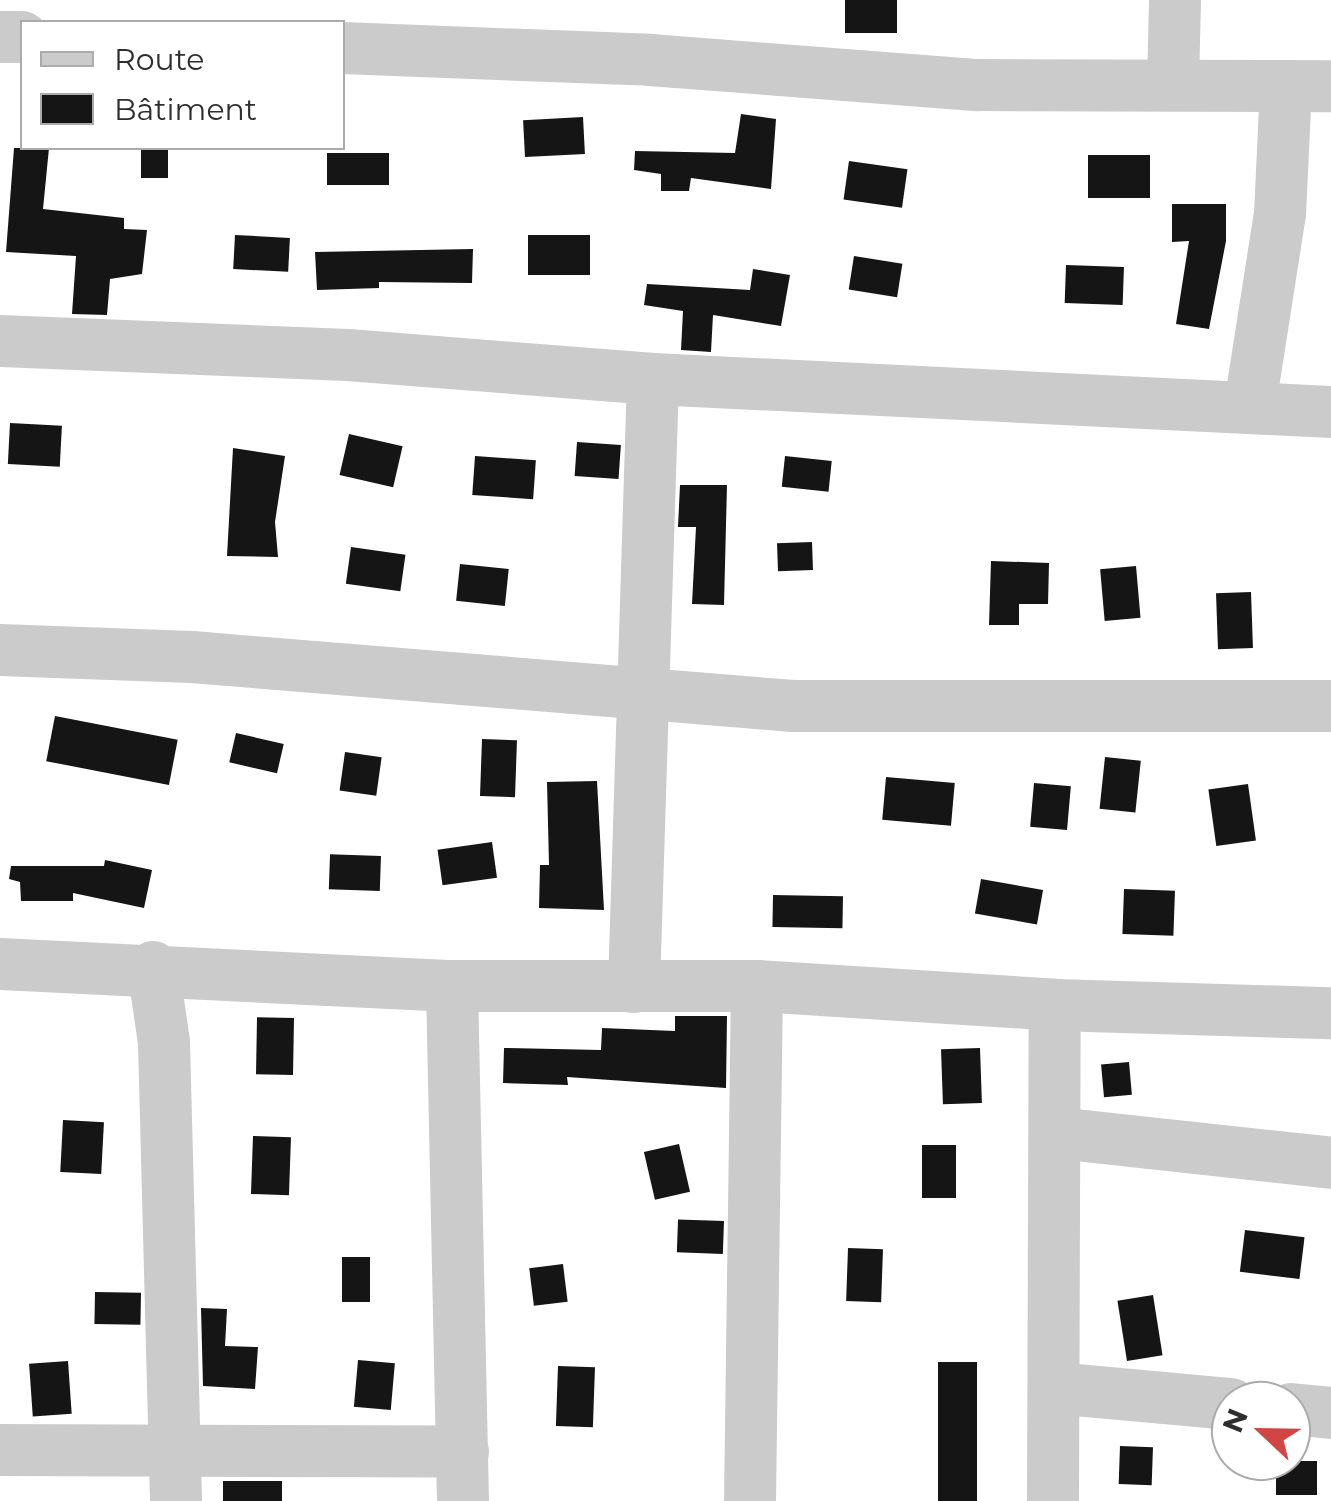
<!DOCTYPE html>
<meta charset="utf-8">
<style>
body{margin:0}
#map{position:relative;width:1331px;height:1501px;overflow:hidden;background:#fff;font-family:Montserrat,sans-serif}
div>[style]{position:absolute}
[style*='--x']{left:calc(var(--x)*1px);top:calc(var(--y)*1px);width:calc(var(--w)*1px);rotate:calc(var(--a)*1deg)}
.building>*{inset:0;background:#151515;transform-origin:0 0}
.minor>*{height:52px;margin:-26px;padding:0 26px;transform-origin:26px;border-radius:26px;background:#cbcbcb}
span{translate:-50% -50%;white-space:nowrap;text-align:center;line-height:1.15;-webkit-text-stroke:10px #fff;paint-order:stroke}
.legend{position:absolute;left:20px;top:20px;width:325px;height:130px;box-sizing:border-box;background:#fff;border:2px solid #ababab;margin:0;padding:12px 18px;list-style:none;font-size:30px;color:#2e2e2e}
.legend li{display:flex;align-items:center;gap:20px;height:50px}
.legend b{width:50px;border:2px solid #ababab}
.north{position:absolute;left:1211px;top:1381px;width:100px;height:100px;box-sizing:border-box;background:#fff;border:2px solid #ababab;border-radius:50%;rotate:292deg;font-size:28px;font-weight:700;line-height:40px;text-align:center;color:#2e2e2e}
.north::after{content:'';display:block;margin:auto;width:35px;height:45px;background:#d14545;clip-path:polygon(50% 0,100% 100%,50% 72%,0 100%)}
</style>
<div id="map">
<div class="building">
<div style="left:845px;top:0;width:52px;height:33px"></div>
<div style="clip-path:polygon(741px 114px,776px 119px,771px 189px,691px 178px,689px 191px,661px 191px,661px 174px,634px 170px,635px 151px,735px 153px)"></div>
<div style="left:583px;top:117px;width:37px;height:60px;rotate:87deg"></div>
<div style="clip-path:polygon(14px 148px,49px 148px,43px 209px,124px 218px,124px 229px,147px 230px,142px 274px,110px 279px,107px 315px,72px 314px,76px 256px,6px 252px)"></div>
<div style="left:141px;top:148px;width:27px;height:30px"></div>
<div style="left:389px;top:153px;width:32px;height:62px;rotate:90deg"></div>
<div style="left:1150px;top:155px;width:43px;height:62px;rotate:90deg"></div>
<div style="left:849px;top:161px;width:59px;height:39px;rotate:8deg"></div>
<div style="clip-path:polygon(1172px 204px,1226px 204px,1226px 241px,1209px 329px,1176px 324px,1189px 241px,1172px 242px)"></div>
<div style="left:235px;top:235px;width:55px;height:34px;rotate:3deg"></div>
<div style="left:528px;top:235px;width:62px;height:40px"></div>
<div style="clip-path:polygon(473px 249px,472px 283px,379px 282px,379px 288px,317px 290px,315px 252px)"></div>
<div style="left:854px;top:256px;width:49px;height:34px;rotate:9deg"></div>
<div style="left:1066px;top:265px;width:58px;height:38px;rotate:2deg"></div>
<div style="clip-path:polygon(753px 269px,790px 275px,781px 326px,713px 315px,711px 352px,681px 350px,683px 311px,644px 305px,647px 284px,750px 290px)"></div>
<div style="left:10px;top:423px;width:52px;height:41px;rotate:3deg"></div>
<div style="left:349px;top:434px;width:55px;height:42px;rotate:13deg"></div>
<div style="left:577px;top:442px;width:44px;height:34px;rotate:4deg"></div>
<div style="clip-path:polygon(233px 448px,285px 456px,275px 522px,278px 557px,227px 556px)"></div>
<div style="left:475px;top:456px;width:61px;height:39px;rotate:4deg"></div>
<div style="left:785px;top:456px;width:47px;height:31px;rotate:6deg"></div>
<div style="clip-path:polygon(680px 485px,727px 485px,724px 605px,692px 604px,696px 527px,678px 527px)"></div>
<div style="left:812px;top:542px;width:28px;height:35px;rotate:88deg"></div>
<div style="left:351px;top:547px;width:55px;height:37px;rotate:8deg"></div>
<div style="clip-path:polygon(991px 561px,1049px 563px,1048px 604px,1019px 604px,1019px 625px,989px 625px)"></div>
<div style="left:460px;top:564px;width:49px;height:37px;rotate:6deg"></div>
<div style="left:1136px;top:566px;width:52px;height:36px;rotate:85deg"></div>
<div style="left:1251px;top:592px;width:56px;height:35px;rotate:88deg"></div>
<div style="left:55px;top:716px;width:125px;height:46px;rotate:11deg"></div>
<div style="left:236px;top:733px;width:49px;height:30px;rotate:13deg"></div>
<div style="left:482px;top:739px;width:35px;height:57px;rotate:2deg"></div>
<div style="left:345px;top:752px;width:37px;height:39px;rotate:8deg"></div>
<div style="left:1105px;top:757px;width:36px;height:52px;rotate:6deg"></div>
<div style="left:886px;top:777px;width:69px;height:43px;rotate:5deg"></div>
<div style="clip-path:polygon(597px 781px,604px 910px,539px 908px,540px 865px,549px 865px,547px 782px)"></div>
<div style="left:1034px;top:783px;width:37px;height:44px;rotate:5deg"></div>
<div style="left:1248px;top:784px;width:57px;height:40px;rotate:82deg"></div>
<div style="left:492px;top:842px;width:36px;height:55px;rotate:82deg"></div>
<div style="left:381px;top:856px;width:35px;height:51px;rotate:92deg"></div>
<div style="clip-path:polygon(105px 860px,152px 870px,144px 908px,73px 893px,73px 901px,21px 901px,20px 882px,9px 879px,11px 866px,104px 866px)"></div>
<div style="left:981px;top:879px;width:63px;height:35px;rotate:10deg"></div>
<div style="left:1124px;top:889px;width:51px;height:45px;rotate:2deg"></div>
<div style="left:773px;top:895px;width:70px;height:32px;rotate:1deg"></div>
<div style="clip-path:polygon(675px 1016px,727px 1016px,726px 1088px,567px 1077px,568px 1085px,503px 1083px,504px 1048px,601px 1050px,602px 1028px,675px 1031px)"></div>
<div style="left:294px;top:1018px;width:57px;height:37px;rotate:91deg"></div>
<div style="left:980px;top:1048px;width:55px;height:39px;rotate:88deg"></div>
<div style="left:1129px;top:1062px;width:33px;height:28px;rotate:85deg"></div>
<div style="left:63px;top:1120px;width:41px;height:52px;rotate:3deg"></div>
<div style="left:253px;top:1136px;width:38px;height:58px;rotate:2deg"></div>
<div style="left:679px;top:1144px;width:49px;height:36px;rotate:77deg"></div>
<div style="left:922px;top:1145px;width:34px;height:53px"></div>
<div style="left:724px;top:1221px;width:33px;height:46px;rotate:92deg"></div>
<div style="left:1245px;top:1230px;width:60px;height:42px;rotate:7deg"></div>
<div style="left:848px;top:1248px;width:35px;height:53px;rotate:2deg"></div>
<div style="left:342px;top:1257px;width:28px;height:45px"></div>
<div style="left:563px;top:1264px;width:38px;height:34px;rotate:83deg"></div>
<div style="left:95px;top:1292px;width:46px;height:32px;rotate:1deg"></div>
<div style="left:1153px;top:1295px;width:61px;height:36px;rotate:81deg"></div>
<div style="clip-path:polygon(201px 1308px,227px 1309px,225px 1346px,258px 1347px,255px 1389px,203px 1386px)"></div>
<div style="left:358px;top:1360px;width:37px;height:47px;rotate:5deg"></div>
<div style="left:68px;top:1361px;width:53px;height:39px;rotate:86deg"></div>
<div style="left:938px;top:1362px;width:39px;height:139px"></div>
<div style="left:558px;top:1366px;width:37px;height:60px;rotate:2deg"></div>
<div style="left:1120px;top:1446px;width:33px;height:38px;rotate:2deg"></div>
<div style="left:1276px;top:1461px;width:41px;height:34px"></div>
<div style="left:223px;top:1481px;width:59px;height:20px"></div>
</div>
<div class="minor">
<div style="--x:0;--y:37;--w:22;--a:0"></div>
<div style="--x:342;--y:48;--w:308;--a:2.2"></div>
<div style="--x:650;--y:60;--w:329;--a:4.4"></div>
<div style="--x:978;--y:85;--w:353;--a:0.2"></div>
<div style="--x:1173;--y:83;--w:83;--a:-88.6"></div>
<div style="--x:0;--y:341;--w:348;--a:2.3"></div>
<div style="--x:348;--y:355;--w:306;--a:4.5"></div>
<div style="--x:653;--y:379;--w:679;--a:2.79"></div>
<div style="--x:1250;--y:405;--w:193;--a:-81.1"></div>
<div style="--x:1280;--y:214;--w:128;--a:-87.3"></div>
<div style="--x:0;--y:650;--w:192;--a:2.1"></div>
<div style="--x:192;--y:657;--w:603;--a:4.66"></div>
<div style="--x:793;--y:706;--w:538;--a:0"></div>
<div style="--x:0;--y:964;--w:453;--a:2.8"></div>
<div style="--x:452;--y:986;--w:305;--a:0"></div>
<div style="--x:757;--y:986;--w:299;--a:3.6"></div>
<div style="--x:1055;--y:1005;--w:276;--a:1.7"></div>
<div style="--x:153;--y:967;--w:76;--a:81.7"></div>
<div style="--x:164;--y:1042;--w:459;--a:88.5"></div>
<div style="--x:452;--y:986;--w:515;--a:88.78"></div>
<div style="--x:634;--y:987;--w:608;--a:-88.21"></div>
<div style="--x:1057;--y:1133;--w:276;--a:6.2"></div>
<div style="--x:1054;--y:1388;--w:178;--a:5.2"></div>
<div style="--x:1291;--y:1409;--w:40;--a:5.7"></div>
<div style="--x:0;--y:1450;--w:463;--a:0.2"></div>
<div style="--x:750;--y:1501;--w:515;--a:-89.22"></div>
<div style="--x:1053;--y:1501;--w:496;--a:-89.8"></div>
</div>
<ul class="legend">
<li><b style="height:12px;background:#cbcbcb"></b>Route</li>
<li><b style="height:28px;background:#151515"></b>Bâtiment</li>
</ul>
<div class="north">N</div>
</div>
